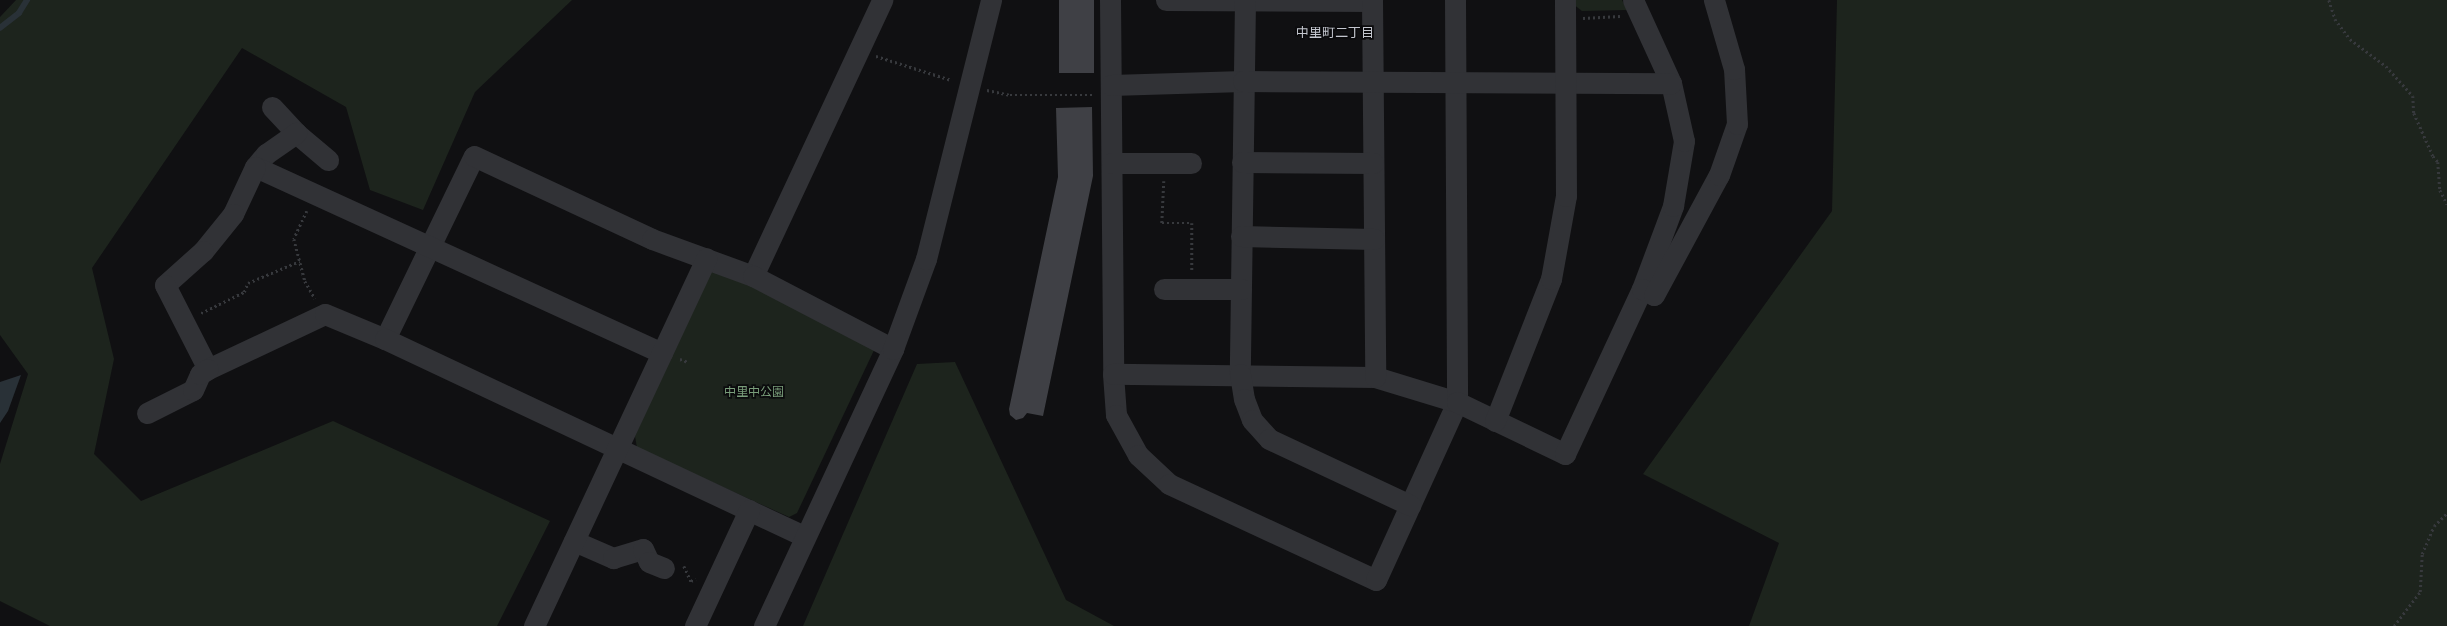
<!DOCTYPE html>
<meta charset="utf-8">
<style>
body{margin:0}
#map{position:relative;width:2447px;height:626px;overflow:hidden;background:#101012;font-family:"Work Sans","Noto Sans JP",sans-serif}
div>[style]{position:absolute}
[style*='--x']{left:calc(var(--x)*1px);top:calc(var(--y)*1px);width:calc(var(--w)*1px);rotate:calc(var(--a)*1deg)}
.green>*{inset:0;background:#1d241d}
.water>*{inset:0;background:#293137}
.stream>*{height:5.5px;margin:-2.75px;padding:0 2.75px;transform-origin:2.75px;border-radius:2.75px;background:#293137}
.building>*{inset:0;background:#3f4045;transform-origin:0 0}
.path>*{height:2.5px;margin-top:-1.25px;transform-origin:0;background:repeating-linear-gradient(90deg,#37393d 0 2px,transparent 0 5px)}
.minor>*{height:21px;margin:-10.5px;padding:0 10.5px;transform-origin:10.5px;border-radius:10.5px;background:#313236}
span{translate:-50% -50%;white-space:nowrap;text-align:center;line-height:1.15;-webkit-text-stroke:3.5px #0b0b0d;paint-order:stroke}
.park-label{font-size:12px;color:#799d7a}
.neighbourhood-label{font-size:13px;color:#c3c6ce}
</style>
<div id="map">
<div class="green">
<div style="clip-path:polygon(16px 0,572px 0,475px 92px,423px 210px,370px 190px,346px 107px,242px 48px,92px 268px,114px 359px,94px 454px,141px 501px,333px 421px,550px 521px,497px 626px,50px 626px,0 601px,0 464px,28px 374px,0 335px,0 17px)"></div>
<div style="clip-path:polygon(1573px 0,1622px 0,1627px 10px,1582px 11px,1573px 4px)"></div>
<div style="clip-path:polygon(1837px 0,2447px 0,2447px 626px,1749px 626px,1779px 543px,1643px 474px,1832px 211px)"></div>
<div style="clip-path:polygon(719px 269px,876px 346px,797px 513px,789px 517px,637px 448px,635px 436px,708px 274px)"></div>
<div style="clip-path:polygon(955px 362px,1066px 600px,1114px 626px,803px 626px,917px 364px)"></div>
</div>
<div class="water">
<div style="clip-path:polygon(21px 375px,8px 411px,0 423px,0 382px)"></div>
</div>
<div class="stream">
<div style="--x:0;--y:28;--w:24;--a:-38"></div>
<div style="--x:19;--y:13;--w:15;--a:-58"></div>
</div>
<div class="building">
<div style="left:1059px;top:0;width:35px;height:73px"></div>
<div style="clip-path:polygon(1092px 107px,1093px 176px,1043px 416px,1027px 413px,1023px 418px,1016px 420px,1010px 415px,1009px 409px,1058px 177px,1056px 108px)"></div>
</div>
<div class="path">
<div style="--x:2329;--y:0;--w:20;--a:72"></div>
<div style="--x:2335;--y:19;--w:25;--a:53"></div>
<div style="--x:2350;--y:39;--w:45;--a:36.9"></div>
<div style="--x:2386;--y:66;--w:40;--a:48"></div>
<div style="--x:2413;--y:96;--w:17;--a:87"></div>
<div style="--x:2414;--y:113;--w:47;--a:66.2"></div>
<div style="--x:2433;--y:156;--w:8;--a:50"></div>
<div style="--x:2438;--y:162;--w:28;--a:86"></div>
<div style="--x:2440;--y:190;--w:16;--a:63"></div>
<div style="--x:1583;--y:18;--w:37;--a:-3"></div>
<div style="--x:876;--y:56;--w:79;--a:17.7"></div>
<div style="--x:987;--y:90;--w:24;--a:12"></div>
<div style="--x:1010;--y:95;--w:83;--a:0"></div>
<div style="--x:1164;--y:181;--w:42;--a:92.7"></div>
<div style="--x:1162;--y:223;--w:30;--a:0"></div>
<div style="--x:1192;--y:223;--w:48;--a:90"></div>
<div style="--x:307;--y:211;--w:31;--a:115"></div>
<div style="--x:294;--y:239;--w:43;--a:75.3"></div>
<div style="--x:305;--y:281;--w:20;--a:60"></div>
<div style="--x:201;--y:313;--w:48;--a:-26"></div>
<div style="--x:244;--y:292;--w:10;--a:-66"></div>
<div style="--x:248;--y:283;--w:56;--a:-22.9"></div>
<div style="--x:680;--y:359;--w:9;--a:21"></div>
<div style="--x:684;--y:566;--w:17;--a:65"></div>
<div style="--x:691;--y:581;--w:5;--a:-22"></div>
<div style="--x:2394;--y:626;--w:43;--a:-52.6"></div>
<div style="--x:2420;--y:592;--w:38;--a:-87"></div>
<div style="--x:2422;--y:554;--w:30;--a:-67"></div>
<div style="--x:2434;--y:526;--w:18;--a:-45"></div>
</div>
<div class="minor">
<div style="--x:1110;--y:0;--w:374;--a:89.5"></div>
<div style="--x:1113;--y:374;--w:41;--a:85.8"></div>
<div style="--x:1116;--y:415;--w:46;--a:61.2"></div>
<div style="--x:1138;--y:455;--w:42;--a:43.1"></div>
<div style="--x:1169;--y:484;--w:228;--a:24.9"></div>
<div style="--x:1376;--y:580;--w:196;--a:-65.5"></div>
<div style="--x:1457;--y:402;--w:86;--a:-163"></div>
<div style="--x:1375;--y:377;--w:262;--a:-179.3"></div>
<div style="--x:1166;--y:0;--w:206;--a:0.3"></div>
<div style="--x:1245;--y:0;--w:374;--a:90.8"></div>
<div style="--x:1240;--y:374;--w:25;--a:81"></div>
<div style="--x:1244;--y:399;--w:22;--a:69"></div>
<div style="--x:1252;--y:420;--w:25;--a:48"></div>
<div style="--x:1269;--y:439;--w:156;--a:25.1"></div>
<div style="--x:1372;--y:0;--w:377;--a:89.5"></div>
<div style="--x:1455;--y:0;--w:402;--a:89.7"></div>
<div style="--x:1457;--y:402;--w:120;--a:25.7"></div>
<div style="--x:1565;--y:454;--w:182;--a:-65"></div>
<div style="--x:1642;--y:289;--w:89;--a:-69.5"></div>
<div style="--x:1673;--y:206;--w:66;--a:-80.4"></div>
<div style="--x:1684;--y:141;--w:59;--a:-102.6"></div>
<div style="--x:1671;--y:83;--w:91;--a:-114.6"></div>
<div style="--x:1111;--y:85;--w:132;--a:-1.7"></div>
<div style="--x:1243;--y:81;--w:428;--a:0.3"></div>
<div style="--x:272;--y:107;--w:35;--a:47"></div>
<div style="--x:296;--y:133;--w:42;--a:40.2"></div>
<div style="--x:1242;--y:162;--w:131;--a:0.4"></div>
<div style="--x:1112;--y:163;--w:79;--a:0"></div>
<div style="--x:255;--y:167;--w:17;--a:-50"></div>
<div style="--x:266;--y:154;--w:37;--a:-35"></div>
<div style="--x:1241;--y:236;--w:133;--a:1.3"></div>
<div style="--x:753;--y:276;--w:305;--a:-64.9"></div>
<div style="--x:1164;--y:289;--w:77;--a:0"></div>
<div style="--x:1642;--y:289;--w:13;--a:27"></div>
<div style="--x:1654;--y:295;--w:136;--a:-61.6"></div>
<div style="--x:1719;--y:175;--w:54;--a:-70.6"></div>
<div style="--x:1737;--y:124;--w:55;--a:-93.1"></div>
<div style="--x:1734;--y:69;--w:72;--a:-106.2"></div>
<div style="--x:385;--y:339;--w:203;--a:-64.1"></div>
<div style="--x:474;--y:156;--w:196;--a:25"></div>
<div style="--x:652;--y:239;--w:108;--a:20.1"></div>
<div style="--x:753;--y:276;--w:158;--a:27.5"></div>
<div style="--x:662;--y:353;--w:447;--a:-155.4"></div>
<div style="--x:255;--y:167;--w:52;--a:115.1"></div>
<div style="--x:233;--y:214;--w:48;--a:129"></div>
<div style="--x:203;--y:251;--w:51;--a:138.2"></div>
<div style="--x:165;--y:285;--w:94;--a:62.9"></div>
<div style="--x:208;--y:369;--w:129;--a:-25.2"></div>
<div style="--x:325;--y:314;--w:65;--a:22.6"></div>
<div style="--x:385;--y:339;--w:464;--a:25.2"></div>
<div style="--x:147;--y:413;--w:51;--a:-26.6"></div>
<div style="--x:193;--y:390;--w:17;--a:-66"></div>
<div style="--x:200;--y:374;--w:9;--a:-32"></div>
<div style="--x:1495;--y:421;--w:153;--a:-68.5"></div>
<div style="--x:1551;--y:279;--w:84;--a:-79.8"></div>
<div style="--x:1566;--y:196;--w:196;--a:-90.3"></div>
<div style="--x:574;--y:541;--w:43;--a:23.6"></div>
<div style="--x:613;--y:558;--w:31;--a:-17"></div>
<div style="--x:643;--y:549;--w:14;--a:65"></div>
<div style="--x:649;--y:562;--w:16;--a:22"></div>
<div style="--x:534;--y:626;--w:406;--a:-64.9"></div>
<div style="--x:695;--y:626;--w:128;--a:-65"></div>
<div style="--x:764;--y:626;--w:306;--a:-65"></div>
<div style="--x:893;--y:349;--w:96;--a:-69.9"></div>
<div style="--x:926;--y:259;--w:267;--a:-75.9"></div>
</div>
<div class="park-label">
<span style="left:754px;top:393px">中里中公園</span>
</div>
<div class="neighbourhood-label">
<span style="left:1335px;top:33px">中里町二丁目</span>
</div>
</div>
